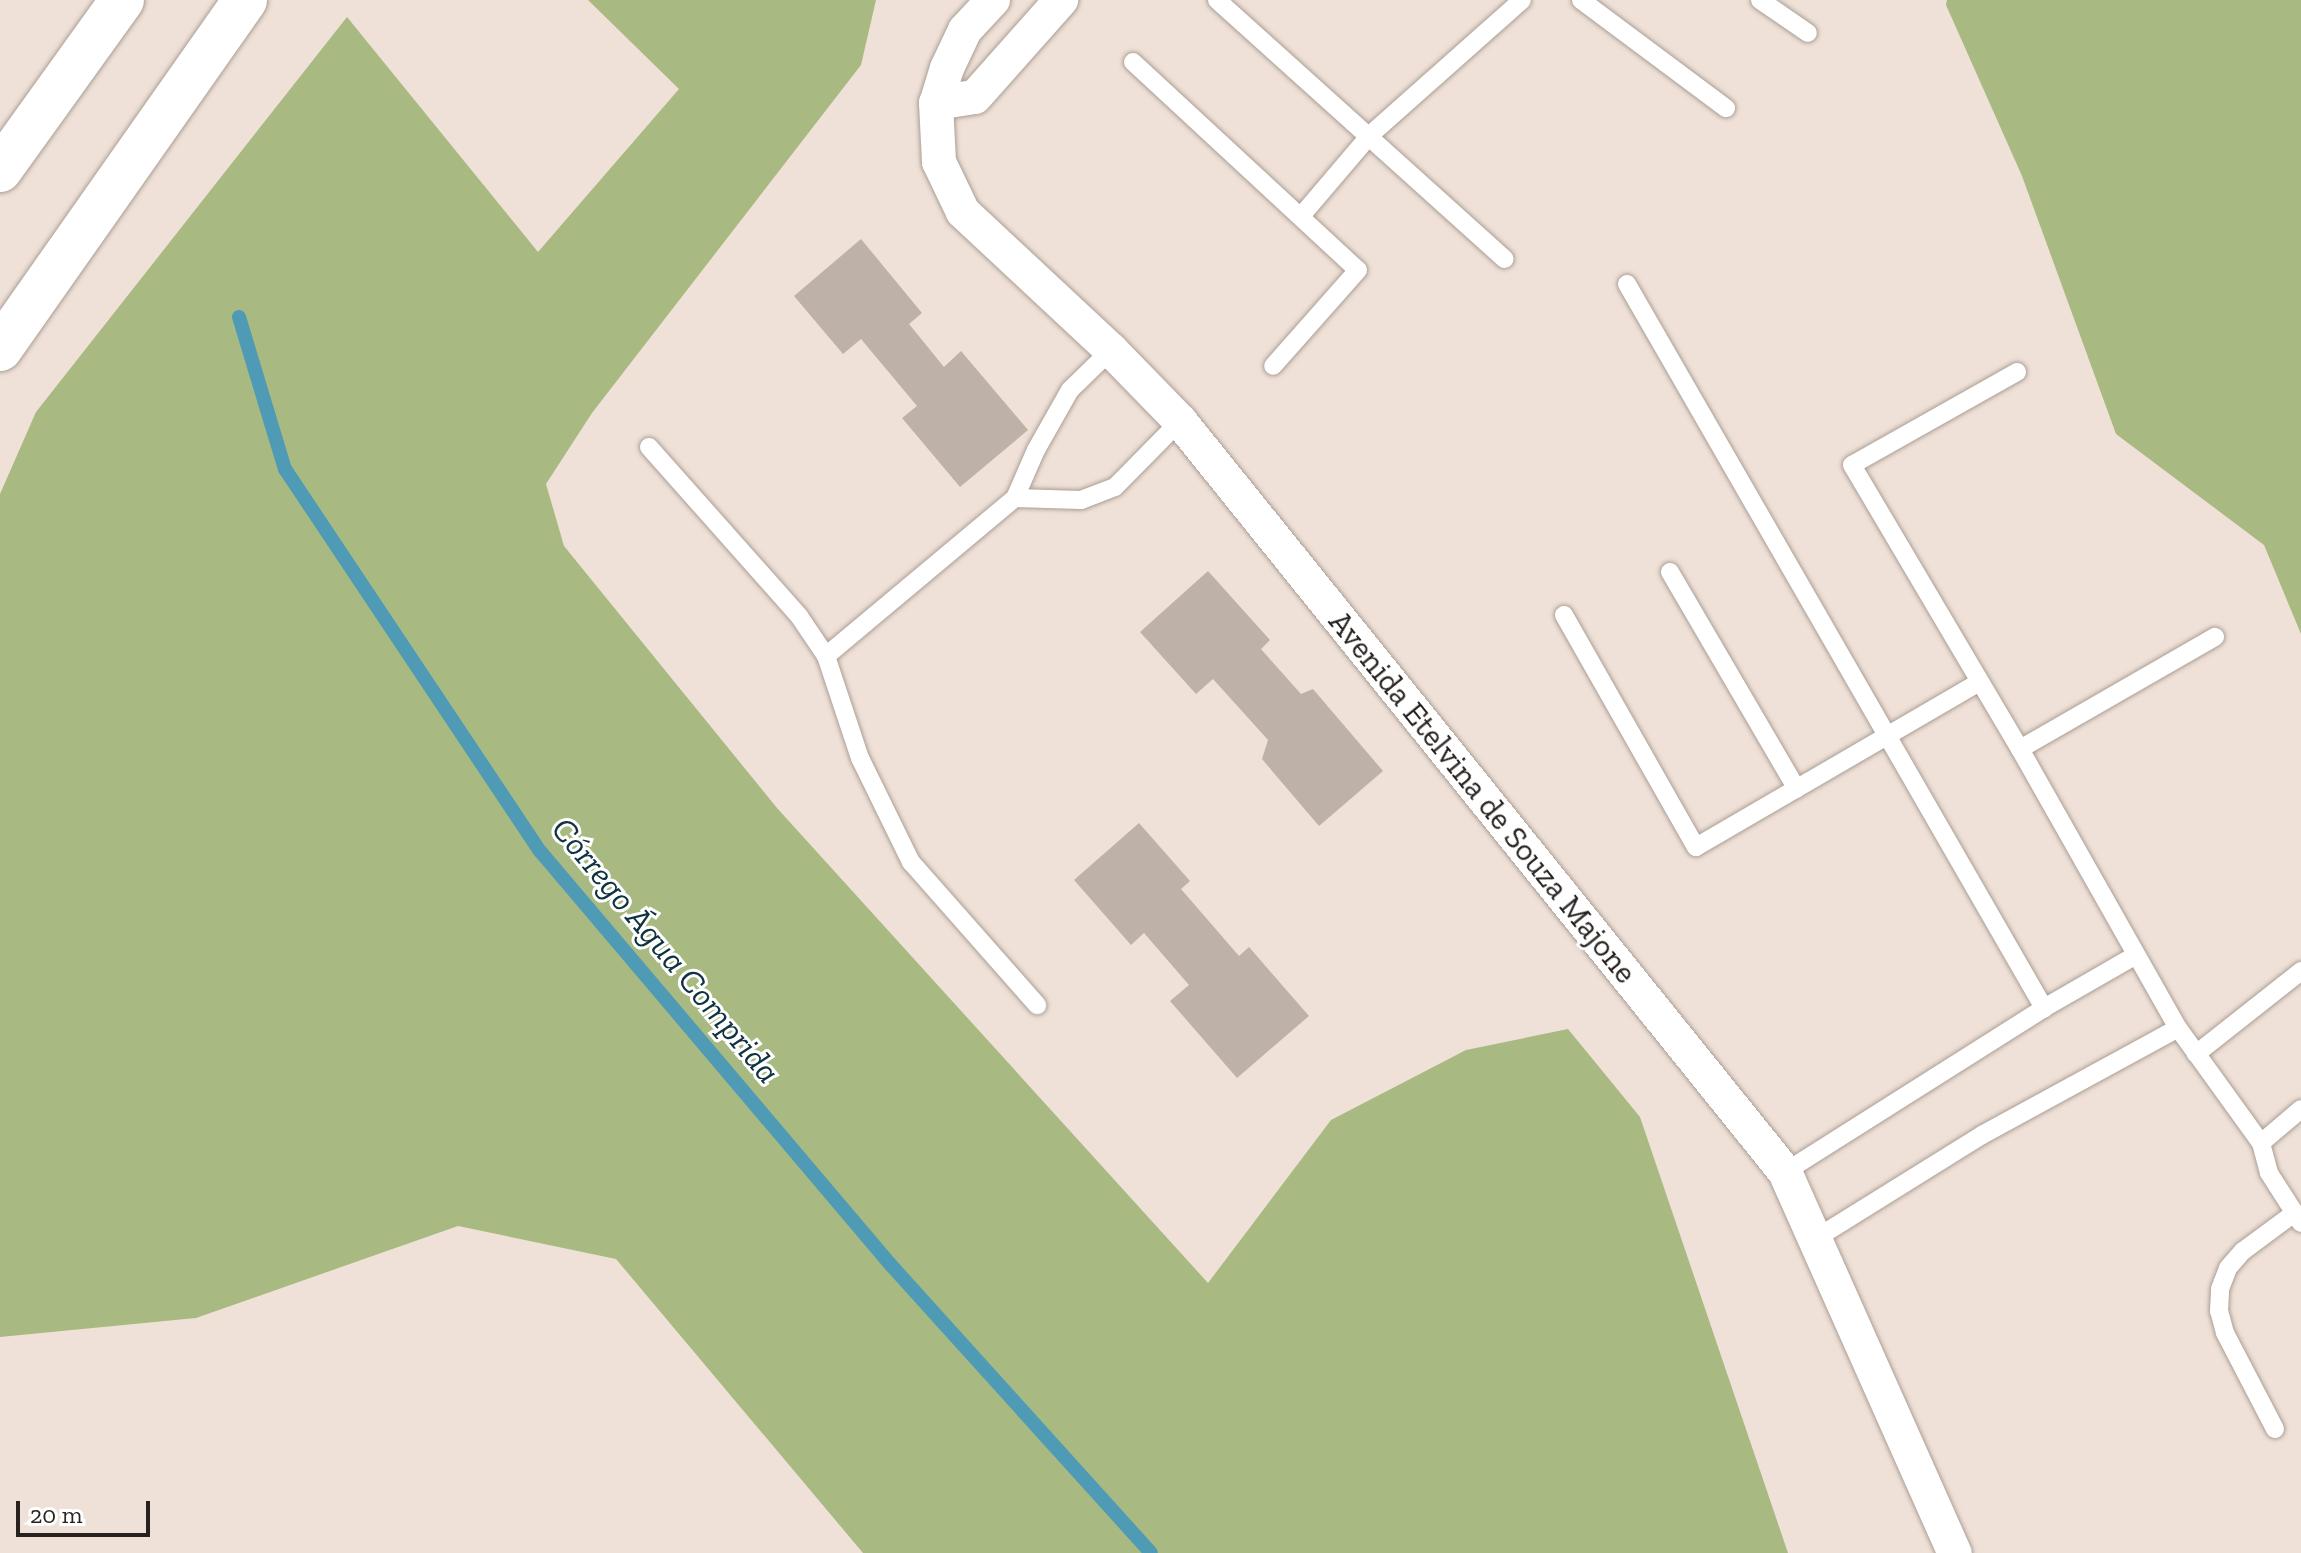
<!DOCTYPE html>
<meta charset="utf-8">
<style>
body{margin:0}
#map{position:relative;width:2301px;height:1553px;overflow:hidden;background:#efe1d7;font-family:"Zilla Slab",serif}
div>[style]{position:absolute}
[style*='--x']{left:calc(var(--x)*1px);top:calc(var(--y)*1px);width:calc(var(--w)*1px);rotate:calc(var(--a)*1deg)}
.green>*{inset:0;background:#a8ba82}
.stream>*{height:14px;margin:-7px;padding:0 7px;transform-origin:7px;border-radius:7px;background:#4f9bb5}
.building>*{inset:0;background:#beb1a7}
.roads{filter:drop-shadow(0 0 2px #ab9e95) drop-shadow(0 0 2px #ab9e95)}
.lane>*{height:18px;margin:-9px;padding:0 9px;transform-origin:9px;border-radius:9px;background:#fff}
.street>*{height:34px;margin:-17px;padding:0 17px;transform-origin:17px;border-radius:17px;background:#fff}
.secondary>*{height:44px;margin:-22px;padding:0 22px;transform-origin:22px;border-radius:22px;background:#fff}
span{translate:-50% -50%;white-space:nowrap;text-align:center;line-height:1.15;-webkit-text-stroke:6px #fff;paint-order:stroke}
.street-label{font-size:32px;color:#27221f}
.water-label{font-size:34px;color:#0e323e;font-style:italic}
.scale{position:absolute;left:16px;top:1501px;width:134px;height:36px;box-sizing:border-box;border:4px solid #27221f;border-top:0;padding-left:10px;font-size:24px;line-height:28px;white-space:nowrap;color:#27221f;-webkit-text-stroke:6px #fff;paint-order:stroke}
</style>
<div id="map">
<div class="green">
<div style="clip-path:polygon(588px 0,876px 0,861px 65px,592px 413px,546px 484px,564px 546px,777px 808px,1208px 1283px,1331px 1120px,1466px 1050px,1568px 1029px,1640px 1117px,1788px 1553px,863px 1553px,616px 1259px,458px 1226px,196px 1318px,0 1337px,0 494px,36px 412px,347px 17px,538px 252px,679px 89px)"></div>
<div style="clip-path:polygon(1947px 0,2301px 0,2301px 634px,2264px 545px,2116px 434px,2022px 176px,1946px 5px)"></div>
</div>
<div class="stream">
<div style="--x:239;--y:317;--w:159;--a:73.2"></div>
<div style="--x:285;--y:469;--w:459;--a:56.3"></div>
<div style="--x:540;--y:851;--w:541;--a:49.72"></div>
<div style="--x:890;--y:1264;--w:389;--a:47.9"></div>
</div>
<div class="building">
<div style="clip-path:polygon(861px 239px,922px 313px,909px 324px,944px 367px,961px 351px,1028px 430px,960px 487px,902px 418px,917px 406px,861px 339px,843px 354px,794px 296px)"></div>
<div style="clip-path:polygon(1208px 571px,1270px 640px,1261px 649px,1301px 694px,1313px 689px,1383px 771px,1319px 826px,1262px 759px,1268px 740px,1213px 679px,1196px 694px,1140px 632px)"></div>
<div style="clip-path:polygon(1139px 823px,1190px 881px,1181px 889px,1239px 956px,1249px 947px,1309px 1016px,1237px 1078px,1170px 1001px,1189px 985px,1144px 933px,1131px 945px,1074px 880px)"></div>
</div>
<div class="roads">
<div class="lane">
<div style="--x:1217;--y:0;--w:387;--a:42"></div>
<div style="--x:1581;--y:0;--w:181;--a:36.7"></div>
<div style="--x:1760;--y:0;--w:58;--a:34.5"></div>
<div style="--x:1133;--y:62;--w:306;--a:42.8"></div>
<div style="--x:1358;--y:270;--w:128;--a:131.5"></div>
<div style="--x:1302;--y:215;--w:105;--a:-49.6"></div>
<div style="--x:1370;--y:135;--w:203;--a:-41.6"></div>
<div style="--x:1627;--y:284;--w:836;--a:60.06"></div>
<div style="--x:2017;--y:372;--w:189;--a:150.6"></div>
<div style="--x:1852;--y:465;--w:330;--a:59.4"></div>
<div style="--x:2020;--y:749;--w:321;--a:60.5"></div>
<div style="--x:2178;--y:1028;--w:142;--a:54.2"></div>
<div style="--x:2261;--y:1143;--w:31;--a:75"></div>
<div style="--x:2269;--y:1173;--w:59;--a:57.4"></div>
<div style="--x:649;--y:447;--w:226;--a:48.4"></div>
<div style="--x:799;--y:616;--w:48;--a:56"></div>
<div style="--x:826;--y:656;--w:108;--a:71.6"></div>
<div style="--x:860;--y:758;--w:116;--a:63.9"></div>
<div style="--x:911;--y:862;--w:191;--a:48.6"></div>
<div style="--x:1015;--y:498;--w:66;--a:1.7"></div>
<div style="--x:1081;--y:500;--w:36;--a:-21"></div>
<div style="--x:1115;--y:487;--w:93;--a:-45.4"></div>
<div style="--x:1670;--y:572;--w:251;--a:59.7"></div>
<div style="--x:1564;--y:615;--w:267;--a:60.4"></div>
<div style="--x:1696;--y:847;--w:328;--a:-30.2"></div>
<div style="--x:826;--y:656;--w:246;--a:-39.9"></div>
<div style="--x:1015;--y:498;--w:52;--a:-66.4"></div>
<div style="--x:1036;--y:450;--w:69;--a:-60.5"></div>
<div style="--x:1070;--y:390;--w:57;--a:-44.3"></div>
<div style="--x:2020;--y:749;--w:225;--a:-29.9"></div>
<div style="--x:2196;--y:1054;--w:134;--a:-38.3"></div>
<div style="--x:2261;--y:1143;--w:52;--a:-40.4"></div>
<div style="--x:1785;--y:1172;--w:307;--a:-32.3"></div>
<div style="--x:2044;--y:1008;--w:106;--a:-29.9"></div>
<div style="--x:1815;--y:1239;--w:197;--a:-31.9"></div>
<div style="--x:1982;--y:1135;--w:223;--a:-28.6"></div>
<div style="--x:2275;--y:1429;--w:108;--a:-117.5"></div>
<div style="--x:2225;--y:1333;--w:23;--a:-105"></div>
<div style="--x:2219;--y:1311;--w:22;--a:-87"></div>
<div style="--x:2220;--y:1289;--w:22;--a:-69"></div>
<div style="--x:2228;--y:1268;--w:23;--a:-49"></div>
<div style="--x:2243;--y:1251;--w:62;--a:-36.5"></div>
</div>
<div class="street">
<div style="--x:993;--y:0;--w:41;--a:133"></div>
<div style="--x:965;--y:30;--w:42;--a:115.3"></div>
<div style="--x:947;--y:68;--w:37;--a:107"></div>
<div style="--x:936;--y:103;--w:59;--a:87.1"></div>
<div style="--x:939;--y:162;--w:55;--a:64.4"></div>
<div style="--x:963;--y:212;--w:202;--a:43"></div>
<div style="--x:1111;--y:350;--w:99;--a:45.8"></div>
<div style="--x:1180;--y:421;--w:964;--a:51.15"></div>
<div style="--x:1785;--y:1172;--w:417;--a:66"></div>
<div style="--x:936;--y:103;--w:39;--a:-9"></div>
<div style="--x:975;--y:97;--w:130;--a:-48.4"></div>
</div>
<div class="secondary">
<div style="--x:0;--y:170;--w:209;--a:-54.3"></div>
<div style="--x:0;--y:349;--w:426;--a:-54.9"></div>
</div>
</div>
<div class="street-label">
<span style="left:1483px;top:797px;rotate:51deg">Avenida Etelvina de Souza Majone</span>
</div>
<div class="water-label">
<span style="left:666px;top:950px;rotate:50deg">Córrego Água Comprida</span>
</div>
<div class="scale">20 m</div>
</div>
